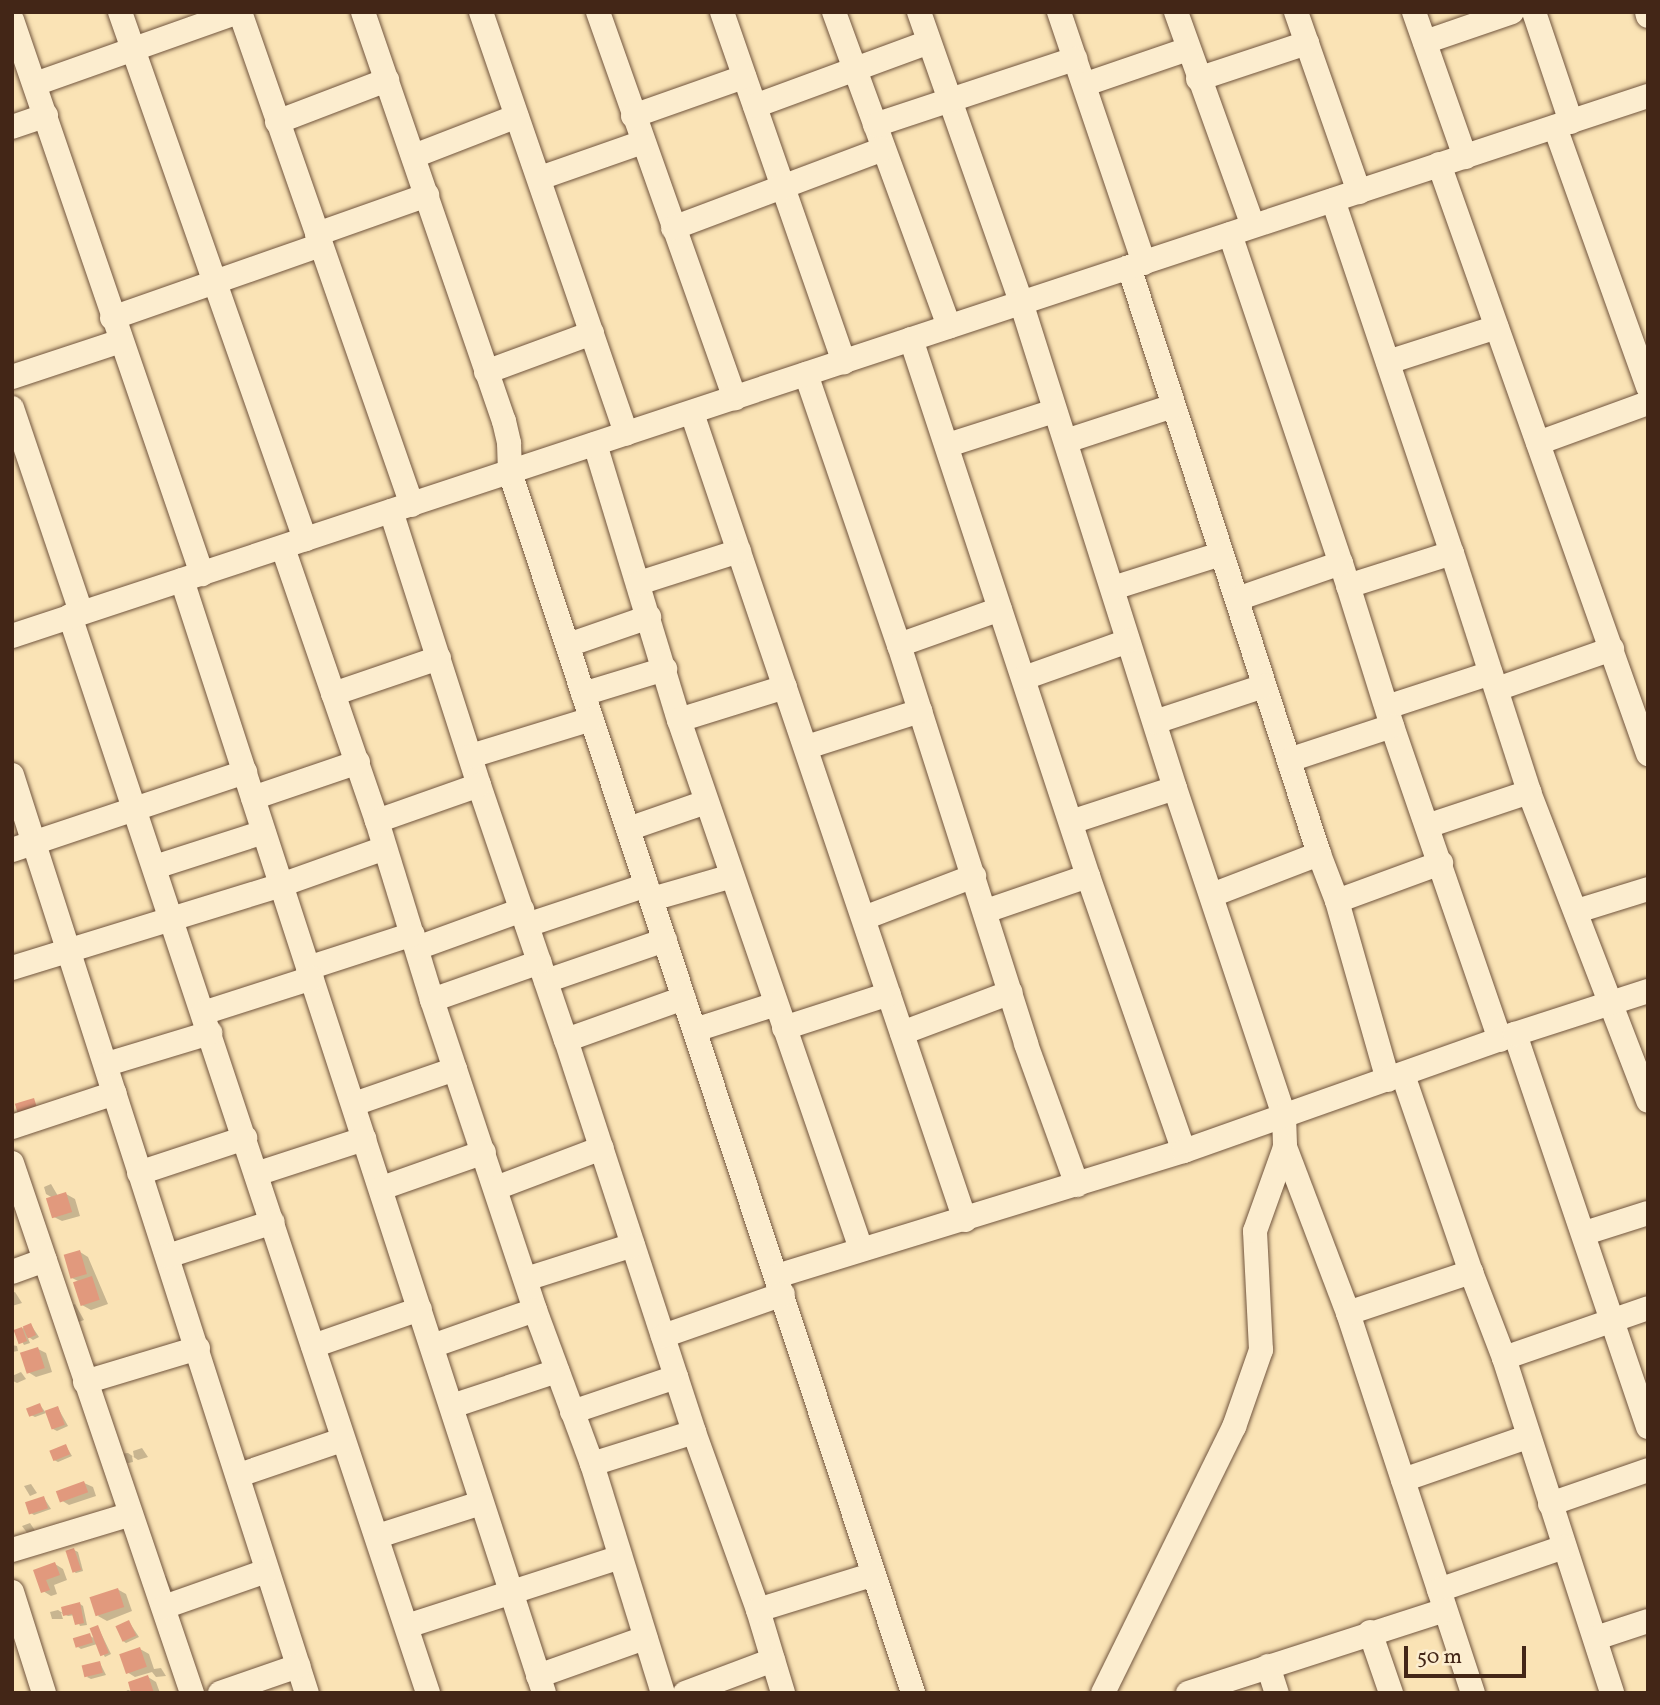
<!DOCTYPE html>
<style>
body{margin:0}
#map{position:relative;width:1660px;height:1705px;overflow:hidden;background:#fae3b5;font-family:Vollkorn,serif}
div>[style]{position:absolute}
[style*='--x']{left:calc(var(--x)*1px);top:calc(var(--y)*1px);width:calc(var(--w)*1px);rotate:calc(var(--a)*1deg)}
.shadow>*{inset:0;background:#0003}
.building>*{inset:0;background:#e1997d;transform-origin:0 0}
.roads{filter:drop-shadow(0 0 2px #71553e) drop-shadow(0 0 2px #71553e)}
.minor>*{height:24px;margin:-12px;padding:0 12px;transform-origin:12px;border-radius:12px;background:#fcedcf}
span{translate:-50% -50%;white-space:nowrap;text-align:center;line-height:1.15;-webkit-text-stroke:6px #fcedcf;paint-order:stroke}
.frame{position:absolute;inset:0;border:14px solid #432617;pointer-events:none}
.scale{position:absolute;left:1404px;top:1646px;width:122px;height:32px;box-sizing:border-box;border:4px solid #432617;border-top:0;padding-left:9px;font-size:21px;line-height:24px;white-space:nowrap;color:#432617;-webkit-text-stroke:5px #fcedcf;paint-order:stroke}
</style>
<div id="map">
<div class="shadow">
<div style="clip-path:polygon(51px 1184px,58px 1196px,66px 1194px,75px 1199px,80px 1216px,62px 1221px,54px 1217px,53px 1198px,46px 1194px,44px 1187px)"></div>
<div style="clip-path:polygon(80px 1252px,88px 1257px,108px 1304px,91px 1310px,82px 1305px,80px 1282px,72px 1278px)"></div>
<div style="clip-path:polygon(15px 1292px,22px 1303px,12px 1306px,12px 1293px)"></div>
<div style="clip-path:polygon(75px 1304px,84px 1320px,74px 1324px,65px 1308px)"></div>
<div style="clip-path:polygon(31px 1325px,39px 1337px,33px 1340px,27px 1336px,30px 1343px,24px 1345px,16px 1331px)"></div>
<div style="clip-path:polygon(12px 1345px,17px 1346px,18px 1351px,12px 1352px)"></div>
<div style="clip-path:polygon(38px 1349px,46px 1353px,52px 1372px,36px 1377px,28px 1372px)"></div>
<div style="clip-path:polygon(21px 1372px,26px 1379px,17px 1383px,13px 1381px,12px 1376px)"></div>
<div style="clip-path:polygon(40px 1405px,46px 1413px,35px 1417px,31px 1415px)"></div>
<div style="clip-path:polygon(58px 1408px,68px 1426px,57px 1431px,53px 1429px)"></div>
<div style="clip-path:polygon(66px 1446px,72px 1456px,58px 1462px,54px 1460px)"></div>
<div style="clip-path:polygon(142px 1448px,148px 1457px,138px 1460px,132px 1456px,133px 1462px,124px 1464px,119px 1454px,128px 1453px,134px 1457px,133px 1451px)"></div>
<div style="clip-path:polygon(84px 1483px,93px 1487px,96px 1496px,69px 1505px,61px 1500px)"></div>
<div style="clip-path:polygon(31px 1484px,37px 1493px,30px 1496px,24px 1486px)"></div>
<div style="clip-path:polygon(44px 1498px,51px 1509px,34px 1515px,31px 1513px)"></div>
<div style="clip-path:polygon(30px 1523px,36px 1532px,28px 1534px,22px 1526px)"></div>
<div style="clip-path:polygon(74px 1550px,78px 1552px,83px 1571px,76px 1573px,73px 1571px)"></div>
<div style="clip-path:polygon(55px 1564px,63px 1569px,67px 1580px,54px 1585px,57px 1594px,51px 1596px,43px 1591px,35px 1571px)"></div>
<div style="clip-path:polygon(166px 1576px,174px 1593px,168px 1595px,159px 1578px)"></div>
<div style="clip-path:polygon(117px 1589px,126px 1594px,132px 1611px,107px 1621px,98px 1616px)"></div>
<div style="clip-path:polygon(80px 1604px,83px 1606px,87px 1625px,80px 1626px,75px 1615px,68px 1616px,61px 1613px,63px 1619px,52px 1619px,50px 1612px,58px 1610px,64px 1614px)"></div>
<div style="clip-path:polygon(129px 1622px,139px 1637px,126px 1643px,123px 1641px)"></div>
<div style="clip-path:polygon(98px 1627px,111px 1654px,105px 1657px,97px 1644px,81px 1649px,78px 1647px,89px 1635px,95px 1639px)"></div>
<div style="clip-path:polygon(140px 1649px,149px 1654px,154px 1669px,161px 1668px,166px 1676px,156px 1677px,152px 1672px,135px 1677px,127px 1672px)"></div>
<div style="clip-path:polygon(100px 1663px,106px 1675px,91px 1679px,87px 1677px)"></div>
<div style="clip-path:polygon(148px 1677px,156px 1682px,160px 1693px,123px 1693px,128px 1690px,133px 1692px)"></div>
</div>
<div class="building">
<div style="left:34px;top:1098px;width:10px;height:20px;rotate:73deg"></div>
<div style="left:66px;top:1192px;width:21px;height:21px;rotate:73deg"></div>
<div style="left:80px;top:1250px;width:25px;height:17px;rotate:74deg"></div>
<div style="left:92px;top:1276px;width:25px;height:20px;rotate:72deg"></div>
<div style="left:31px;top:1323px;width:13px;height:9px;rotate:67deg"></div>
<div style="left:22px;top:1327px;width:15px;height:9px;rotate:70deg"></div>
<div style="left:38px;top:1347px;width:22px;height:19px;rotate:72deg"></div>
<div style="left:40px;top:1403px;width:9px;height:15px;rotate:69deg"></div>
<div style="left:58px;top:1406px;width:20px;height:14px;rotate:70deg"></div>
<div style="left:66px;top:1444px;width:11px;height:18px;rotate:68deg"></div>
<div style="left:84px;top:1481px;width:12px;height:30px;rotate:70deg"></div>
<div style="left:44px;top:1496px;width:13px;height:20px;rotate:72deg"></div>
<div style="left:74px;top:1548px;width:23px;height:9px;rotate:72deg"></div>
<div style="clip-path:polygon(55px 1562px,60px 1575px,46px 1580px,50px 1590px,41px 1593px,33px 1570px)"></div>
<div style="left:118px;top:1588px;width:20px;height:30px;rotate:72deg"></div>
<div style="clip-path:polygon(80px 1602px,84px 1623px,75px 1625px,72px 1614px,63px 1616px,61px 1607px)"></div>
<div style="left:129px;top:1620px;width:17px;height:15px;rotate:65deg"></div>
<div style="left:98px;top:1625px;width:30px;height:9px;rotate:69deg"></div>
<div style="left:90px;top:1633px;width:10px;height:18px;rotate:73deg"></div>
<div style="left:140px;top:1647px;width:21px;height:22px;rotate:71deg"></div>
<div style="left:100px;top:1661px;width:12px;height:19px;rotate:76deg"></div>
<div style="clip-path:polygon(148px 1675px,154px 1693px,131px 1693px,128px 1682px)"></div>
</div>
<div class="roads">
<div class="minor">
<div style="--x:120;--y:12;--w:559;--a:70.66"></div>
<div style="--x:240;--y:12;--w:522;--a:70.77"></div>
<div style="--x:363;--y:12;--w:433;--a:71"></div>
<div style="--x:504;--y:421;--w:23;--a:77"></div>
<div style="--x:509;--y:443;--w:29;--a:88"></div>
<div style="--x:510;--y:472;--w:1286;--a:71.73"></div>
<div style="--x:481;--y:12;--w:446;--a:71"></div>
<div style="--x:598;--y:12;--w:410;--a:70.5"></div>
<div style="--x:722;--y:12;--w:371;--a:70.8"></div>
<div style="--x:834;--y:12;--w:335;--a:69.9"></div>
<div style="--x:919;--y:12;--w:307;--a:70.6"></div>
<div style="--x:1021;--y:302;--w:510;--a:72.42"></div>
<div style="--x:1175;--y:788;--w:346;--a:71.6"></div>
<div style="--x:1284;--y:1116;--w:31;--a:88"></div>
<div style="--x:1285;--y:1147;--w:178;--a:69.2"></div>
<div style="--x:1348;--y:1313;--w:400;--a:71.8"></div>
<div style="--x:1059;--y:12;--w:265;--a:71.3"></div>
<div style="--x:1176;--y:12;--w:227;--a:70.2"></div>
<div style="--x:1296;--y:12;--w:191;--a:70.7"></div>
<div style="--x:1414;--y:12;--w:154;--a:70.6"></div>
<div style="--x:1534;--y:12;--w:116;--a:71.4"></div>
<div style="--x:1647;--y:12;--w:4;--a:76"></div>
<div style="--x:12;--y:20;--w:586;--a:71.07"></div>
<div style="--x:1425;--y:42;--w:92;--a:-19"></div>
<div style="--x:1198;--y:79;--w:115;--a:-18.3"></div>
<div style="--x:35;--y:84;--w:215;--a:-19.5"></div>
<div style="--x:1086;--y:84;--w:108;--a:-18.9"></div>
<div style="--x:755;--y:106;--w:185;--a:-20.2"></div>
<div style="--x:633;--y:116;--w:118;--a:-19.4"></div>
<div style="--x:277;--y:122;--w:118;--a:-20.9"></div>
<div style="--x:875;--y:125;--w:211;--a:-18.3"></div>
<div style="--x:12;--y:127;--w:36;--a:-19"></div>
<div style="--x:1555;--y:127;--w:276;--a:70.3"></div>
<div style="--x:414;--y:156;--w:110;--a:-21.2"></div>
<div style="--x:1439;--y:164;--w:626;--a:70.49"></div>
<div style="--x:540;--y:178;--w:109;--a:-19.3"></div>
<div style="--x:1333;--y:200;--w:373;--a:71.4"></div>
<div style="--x:1452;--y:553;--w:251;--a:72.1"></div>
<div style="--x:1529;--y:792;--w:331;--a:68.9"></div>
<div style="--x:673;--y:228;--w:224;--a:-20.6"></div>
<div style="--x:317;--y:234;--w:117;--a:-19.5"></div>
<div style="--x:1230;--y:234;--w:347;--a:71.4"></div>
<div style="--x:1341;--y:563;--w:171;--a:72.6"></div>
<div style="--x:1392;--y:726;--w:332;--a:71"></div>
<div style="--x:1129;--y:267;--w:617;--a:72.06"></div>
<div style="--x:1319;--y:854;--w:50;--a:69"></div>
<div style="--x:1337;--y:901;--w:186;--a:74.1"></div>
<div style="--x:112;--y:318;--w:221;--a:-19.3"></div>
<div style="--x:911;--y:339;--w:565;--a:71.76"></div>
<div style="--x:1088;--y:876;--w:291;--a:70.8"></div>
<div style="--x:1388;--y:362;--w:114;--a:-17.8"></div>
<div style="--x:486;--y:372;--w:113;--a:-20.2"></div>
<div style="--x:806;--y:374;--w:287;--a:71.1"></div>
<div style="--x:899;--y:645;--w:419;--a:72.3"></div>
<div style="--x:1026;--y:1044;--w:150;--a:70.1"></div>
<div style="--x:12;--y:377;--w:115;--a:-18.3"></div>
<div style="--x:12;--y:408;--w:215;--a:71.3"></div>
<div style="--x:692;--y:413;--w:852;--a:71.31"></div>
<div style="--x:1066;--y:441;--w:113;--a:-18.1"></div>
<div style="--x:1538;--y:443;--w:117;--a:-20"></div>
<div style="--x:595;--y:444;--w:288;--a:73.1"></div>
<div style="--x:679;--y:720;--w:559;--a:71.01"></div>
<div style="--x:948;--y:445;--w:111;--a:-17.8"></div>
<div style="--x:391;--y:511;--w:288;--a:72.2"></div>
<div style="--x:479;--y:785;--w:269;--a:71.2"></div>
<div style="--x:566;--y:1040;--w:412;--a:71.9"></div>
<div style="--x:694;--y:1432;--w:189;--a:70.2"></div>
<div style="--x:758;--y:1610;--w:87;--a:73.2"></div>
<div style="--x:283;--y:548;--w:289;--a:71"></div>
<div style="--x:377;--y:821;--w:187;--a:72.9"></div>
<div style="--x:432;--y:1000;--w:327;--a:71.6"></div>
<div style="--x:535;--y:1310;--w:164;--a:69.7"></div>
<div style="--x:592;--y:1464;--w:240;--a:72.8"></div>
<div style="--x:182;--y:580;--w:1170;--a:71.98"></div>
<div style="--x:639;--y:583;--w:105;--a:-17.7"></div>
<div style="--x:1348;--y:586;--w:109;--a:-17.6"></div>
<div style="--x:1113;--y:588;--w:113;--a:-17.5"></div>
<div style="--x:1237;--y:599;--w:110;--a:-19.1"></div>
<div style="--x:70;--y:616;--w:1135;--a:71.61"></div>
<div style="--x:12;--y:636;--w:1723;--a:-18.27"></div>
<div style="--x:568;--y:645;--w:86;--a:-19.1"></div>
<div style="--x:899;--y:645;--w:107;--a:-19.6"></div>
<div style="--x:1024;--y:678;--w:110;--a:-19.6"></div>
<div style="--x:1497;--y:689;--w:122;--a:-19.2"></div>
<div style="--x:333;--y:694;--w:112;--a:-18.8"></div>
<div style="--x:583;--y:694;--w:86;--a:-17"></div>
<div style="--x:1387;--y:707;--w:109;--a:-18.1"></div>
<div style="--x:679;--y:720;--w:111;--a:-17.3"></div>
<div style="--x:1155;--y:722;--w:115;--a:-18.3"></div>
<div style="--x:807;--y:747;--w:119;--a:-17.7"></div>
<div style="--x:471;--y:756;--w:126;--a:-17.1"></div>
<div style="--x:1289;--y:760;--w:108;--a:-18.3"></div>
<div style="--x:12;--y:775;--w:964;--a:72.19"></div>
<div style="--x:253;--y:798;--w:111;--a:-18.9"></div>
<div style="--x:377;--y:821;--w:108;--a:-19.4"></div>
<div style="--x:1071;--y:822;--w:109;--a:-18.1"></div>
<div style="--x:1427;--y:826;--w:108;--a:-18.4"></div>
<div style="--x:628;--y:829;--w:83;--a:-19.1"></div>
<div style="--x:12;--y:850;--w:246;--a:-18.5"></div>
<div style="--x:155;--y:867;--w:114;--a:-17.8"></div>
<div style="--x:1212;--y:895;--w:115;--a:-21"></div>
<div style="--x:652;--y:899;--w:83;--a:-16"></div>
<div style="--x:1337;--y:901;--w:111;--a:-20.1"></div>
<div style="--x:986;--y:911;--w:108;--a:-18.9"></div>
<div style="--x:1577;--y:911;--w:74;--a:-17.2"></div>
<div style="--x:864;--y:918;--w:118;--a:-20.9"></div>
<div style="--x:527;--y:925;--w:126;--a:-18.4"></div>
<div style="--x:417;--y:948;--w:112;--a:-19.9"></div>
<div style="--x:12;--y:968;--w:282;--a:-17.1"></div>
<div style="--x:281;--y:885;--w:110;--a:-19.6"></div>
<div style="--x:308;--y:968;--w:110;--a:-17.9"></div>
<div style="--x:546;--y:981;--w:126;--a:-19"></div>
<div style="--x:432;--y:1000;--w:114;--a:-19.4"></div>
<div style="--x:203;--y:1013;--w:114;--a:-17.8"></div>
<div style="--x:784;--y:1028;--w:110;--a:-17.9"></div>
<div style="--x:695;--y:1030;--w:85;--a:-17.8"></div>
<div style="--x:902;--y:1033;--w:116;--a:-20.6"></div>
<div style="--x:1515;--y:1034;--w:415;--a:71.3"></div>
<div style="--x:566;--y:1040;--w:125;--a:-19.6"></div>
<div style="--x:107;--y:1064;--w:108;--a:-16.8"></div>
<div style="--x:1403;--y:1075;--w:208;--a:71"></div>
<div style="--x:1471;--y:1272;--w:92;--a:69"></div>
<div style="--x:1504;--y:1358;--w:352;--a:72.1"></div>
<div style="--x:354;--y:1104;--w:107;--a:-19.1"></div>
<div style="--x:12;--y:1127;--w:108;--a:-18.3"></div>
<div style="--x:12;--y:1163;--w:560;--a:71.24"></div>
<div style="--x:139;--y:1173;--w:112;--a:-18.3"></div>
<div style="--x:256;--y:1174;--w:114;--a:-18"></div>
<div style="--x:382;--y:1188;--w:108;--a:-19.4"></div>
<div style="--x:496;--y:1188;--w:113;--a:-20.7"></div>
<div style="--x:1585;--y:1233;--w:66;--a:-17.6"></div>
<div style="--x:168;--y:1256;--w:110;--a:-17.9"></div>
<div style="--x:12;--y:1272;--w:35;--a:-20"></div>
<div style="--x:777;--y:1276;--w:426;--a:-17.1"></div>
<div style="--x:1184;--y:1151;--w:351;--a:-19.5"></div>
<div style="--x:1515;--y:1034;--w:140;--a:-17.9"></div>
<div style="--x:526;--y:1279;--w:112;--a:-17.6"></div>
<div style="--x:1348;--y:1313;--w:130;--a:-18.4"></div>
<div style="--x:663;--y:1336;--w:127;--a:-19.3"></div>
<div style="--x:313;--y:1346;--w:113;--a:-19.1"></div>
<div style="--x:432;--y:1346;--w:109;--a:-19.3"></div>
<div style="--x:1504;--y:1358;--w:152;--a:-19.1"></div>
<div style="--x:85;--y:1382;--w:118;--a:-16.7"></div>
<div style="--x:452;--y:1406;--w:111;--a:-18.4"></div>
<div style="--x:572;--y:1412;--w:110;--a:-18.6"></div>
<div style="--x:592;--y:1464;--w:107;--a:-17.4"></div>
<div style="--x:239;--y:1475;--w:109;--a:-18.8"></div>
<div style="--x:1403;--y:1480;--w:131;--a:-19.1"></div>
<div style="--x:1550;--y:1504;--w:104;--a:-19.1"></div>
<div style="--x:378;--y:1536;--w:108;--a:-17.8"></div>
<div style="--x:12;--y:1550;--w:124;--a:-16.8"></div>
<div style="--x:1439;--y:1590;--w:132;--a:-19"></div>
<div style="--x:12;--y:1592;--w:106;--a:72.4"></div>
<div style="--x:164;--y:1607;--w:108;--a:-19.4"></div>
<div style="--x:758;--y:1610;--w:121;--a:-17.2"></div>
<div style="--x:407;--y:1626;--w:224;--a:-17.9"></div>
<div style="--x:1370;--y:1632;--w:65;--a:71"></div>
<div style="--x:1596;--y:1638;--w:55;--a:-18.1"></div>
<div style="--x:1268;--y:1666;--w:28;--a:72"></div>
<div style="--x:538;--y:1676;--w:114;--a:-19.6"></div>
<div style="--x:220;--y:1693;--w:83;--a:-19.1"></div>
<div style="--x:685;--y:1693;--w:94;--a:-20.6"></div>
<div style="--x:1103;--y:1693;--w:297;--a:-63.8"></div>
<div style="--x:1234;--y:1427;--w:82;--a:-70.7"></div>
<div style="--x:1261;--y:1350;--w:119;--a:-92.9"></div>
<div style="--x:1255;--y:1231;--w:89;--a:-70.3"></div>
<div style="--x:1188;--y:1693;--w:270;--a:-17.9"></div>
</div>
</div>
<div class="frame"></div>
<div class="scale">50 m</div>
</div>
